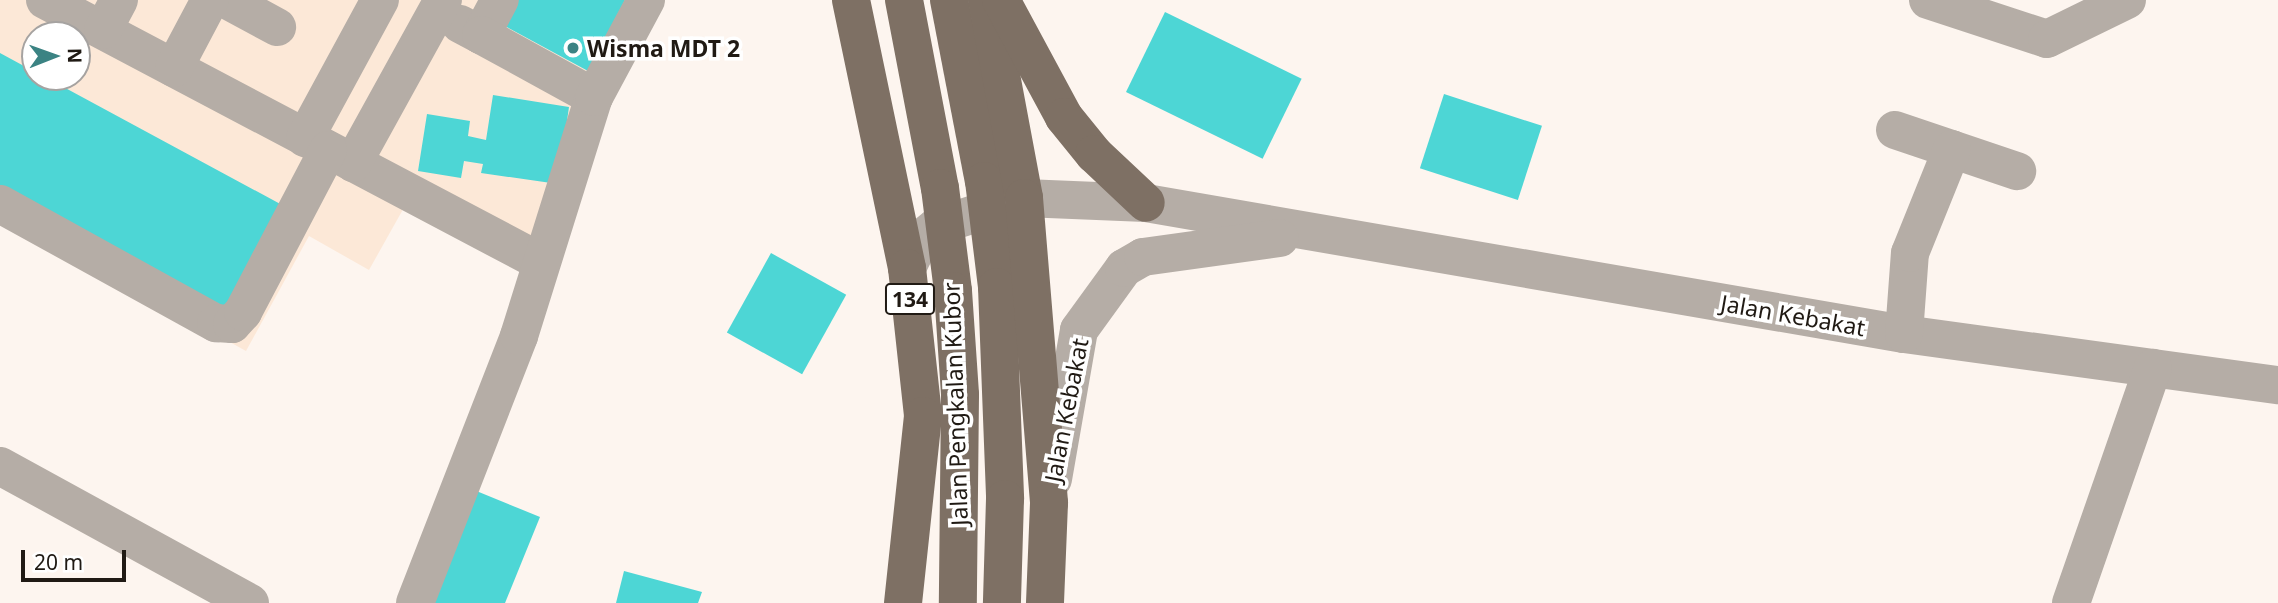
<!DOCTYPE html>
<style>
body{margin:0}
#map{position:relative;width:2278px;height:603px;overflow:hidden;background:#fdf5ef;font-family:"Noto Sans",sans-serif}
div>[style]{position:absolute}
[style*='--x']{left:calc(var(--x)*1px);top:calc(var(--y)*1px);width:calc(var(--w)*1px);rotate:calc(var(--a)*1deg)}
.built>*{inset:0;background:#fce8d7}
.building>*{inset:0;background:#4dd6d5;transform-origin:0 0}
.minor>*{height:38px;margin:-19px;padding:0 19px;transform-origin:19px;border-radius:19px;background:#b5ada6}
.major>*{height:38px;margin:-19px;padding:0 19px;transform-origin:19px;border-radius:19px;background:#7e7064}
.dots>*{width:19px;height:19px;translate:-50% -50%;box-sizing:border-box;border:4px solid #fff;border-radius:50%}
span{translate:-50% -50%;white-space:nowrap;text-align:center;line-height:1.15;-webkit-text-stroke:7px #fff;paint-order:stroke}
.shield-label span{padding:2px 5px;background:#fff;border:2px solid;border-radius:5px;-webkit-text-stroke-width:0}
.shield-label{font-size:21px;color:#201a14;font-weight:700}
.poi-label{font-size:23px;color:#201a14;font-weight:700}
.left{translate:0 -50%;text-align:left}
.street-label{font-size:23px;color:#201a14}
.north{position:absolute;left:21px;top:21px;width:70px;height:70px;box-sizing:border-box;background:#fff;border:2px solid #a6a3a1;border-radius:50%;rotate:89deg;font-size:19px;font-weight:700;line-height:28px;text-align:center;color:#201a14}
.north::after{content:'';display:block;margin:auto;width:24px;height:32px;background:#3b8383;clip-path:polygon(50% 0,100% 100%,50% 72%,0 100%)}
.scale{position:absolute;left:21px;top:550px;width:105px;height:32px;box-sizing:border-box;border:4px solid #201a14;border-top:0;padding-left:9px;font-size:21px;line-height:24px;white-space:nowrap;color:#201a14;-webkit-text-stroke:5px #fff;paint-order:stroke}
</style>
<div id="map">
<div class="built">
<div style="clip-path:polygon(evenodd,0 0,658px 0,606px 96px,547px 283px,406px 204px,369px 270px,309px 236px,246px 351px,0 215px,0 0,35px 35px,77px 35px,77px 77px,35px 77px,35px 35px)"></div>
</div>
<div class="building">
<div style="clip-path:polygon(517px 0,625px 0,588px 71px,503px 25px)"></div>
<div style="left:1165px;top:12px;width:152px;height:89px;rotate:26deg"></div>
<div style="clip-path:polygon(0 53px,35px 72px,35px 77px,45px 77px,284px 206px,227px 313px,0 191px)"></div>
<div style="left:1444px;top:94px;width:103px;height:78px;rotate:18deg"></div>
<div style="clip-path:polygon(493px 95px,569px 107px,558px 184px,481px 173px,483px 164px,464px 161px,461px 178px,418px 171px,427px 114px,470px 121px,468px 136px,486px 140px)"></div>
<div style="left:771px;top:253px;width:86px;height:91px;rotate:29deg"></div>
<div style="clip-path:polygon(474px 490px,540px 517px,505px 603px,428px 603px)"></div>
<div style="clip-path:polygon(624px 571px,702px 592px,698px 603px,616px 603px)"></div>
</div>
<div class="minor">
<div style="--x:45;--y:0;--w:561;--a:27.84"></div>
<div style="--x:227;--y:0;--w:57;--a:28.4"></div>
<div style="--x:1928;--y:0;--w:125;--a:18.1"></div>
<div style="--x:2047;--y:39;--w:89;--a:-26"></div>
<div style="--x:460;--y:24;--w:24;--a:28"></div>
<div style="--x:481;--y:35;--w:40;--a:-62"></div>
<div style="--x:103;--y:30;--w:34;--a:-62"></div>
<div style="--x:481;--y:35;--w:129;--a:28.8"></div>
<div style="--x:174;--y:68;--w:77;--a:-62.1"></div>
<div style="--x:1895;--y:130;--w:129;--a:18.6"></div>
<div style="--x:305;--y:138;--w:157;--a:-61.5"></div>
<div style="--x:353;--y:163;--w:186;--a:-61.1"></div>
<div style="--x:0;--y:204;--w:247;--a:28.9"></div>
<div style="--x:216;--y:323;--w:16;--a:4"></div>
<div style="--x:232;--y:324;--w:16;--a:-47"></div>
<div style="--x:243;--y:312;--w:183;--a:-62.3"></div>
<div style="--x:907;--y:268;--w:32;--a:-64"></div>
<div style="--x:921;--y:239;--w:21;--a:-39"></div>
<div style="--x:937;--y:226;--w:91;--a:-17.8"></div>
<div style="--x:1024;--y:198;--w:122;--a:2.3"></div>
<div style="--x:1146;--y:203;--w:769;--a:9.81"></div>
<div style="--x:1904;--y:334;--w:377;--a:7.8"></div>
<div style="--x:1904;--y:334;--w:81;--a:-85.8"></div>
<div style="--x:1910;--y:253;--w:112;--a:-68"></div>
<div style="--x:0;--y:466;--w:285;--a:28.7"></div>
<div style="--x:1053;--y:479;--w:151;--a:-80.1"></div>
<div style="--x:1079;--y:330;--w:77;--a:-54"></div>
<div style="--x:1124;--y:268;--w:22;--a:-30"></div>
<div style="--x:1143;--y:257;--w:138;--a:-7.9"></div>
<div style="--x:415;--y:603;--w:287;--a:-68.7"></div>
<div style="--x:519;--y:336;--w:250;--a:-72.6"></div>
<div style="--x:594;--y:97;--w:110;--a:-61.8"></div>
<div style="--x:2071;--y:603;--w:249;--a:-70.8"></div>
</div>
<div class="major">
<div style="--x:851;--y:0;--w:274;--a:78.2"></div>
<div style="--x:907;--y:268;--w:149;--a:83.8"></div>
<div style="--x:923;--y:416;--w:188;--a:96.1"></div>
<div style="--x:904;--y:0;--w:191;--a:79.2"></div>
<div style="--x:940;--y:188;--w:104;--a:82.8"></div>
<div style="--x:953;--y:291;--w:104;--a:86.1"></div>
<div style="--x:960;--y:395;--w:208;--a:90.6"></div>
<div style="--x:949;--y:0;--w:184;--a:79.1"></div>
<div style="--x:984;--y:181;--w:107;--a:83"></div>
<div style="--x:997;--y:287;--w:212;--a:87.8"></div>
<div style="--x:1005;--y:499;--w:104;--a:91.7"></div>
<div style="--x:987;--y:0;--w:201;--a:79.4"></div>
<div style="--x:1024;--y:198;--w:306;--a:85.3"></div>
<div style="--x:1049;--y:503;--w:100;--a:92.3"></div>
<div style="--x:1001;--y:0;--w:133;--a:61.7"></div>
<div style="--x:1064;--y:117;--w:48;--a:51"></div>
<div style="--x:1094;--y:154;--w:71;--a:43.3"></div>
</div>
<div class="dots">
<div style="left:573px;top:48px;background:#3b8383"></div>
</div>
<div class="shield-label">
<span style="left:910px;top:299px">134</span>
</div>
<div class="poi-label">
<span class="left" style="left:587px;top:48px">Wisma MDT 2</span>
</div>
<div class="street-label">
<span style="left:1793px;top:315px;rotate:10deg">Jalan Kebakat</span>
<span style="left:955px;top:404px;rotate:-92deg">Jalan Pengkalan Kubor</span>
<span style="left:1066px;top:410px;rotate:-79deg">Jalan Kebakat</span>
</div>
<div class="north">N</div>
<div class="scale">20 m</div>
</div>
